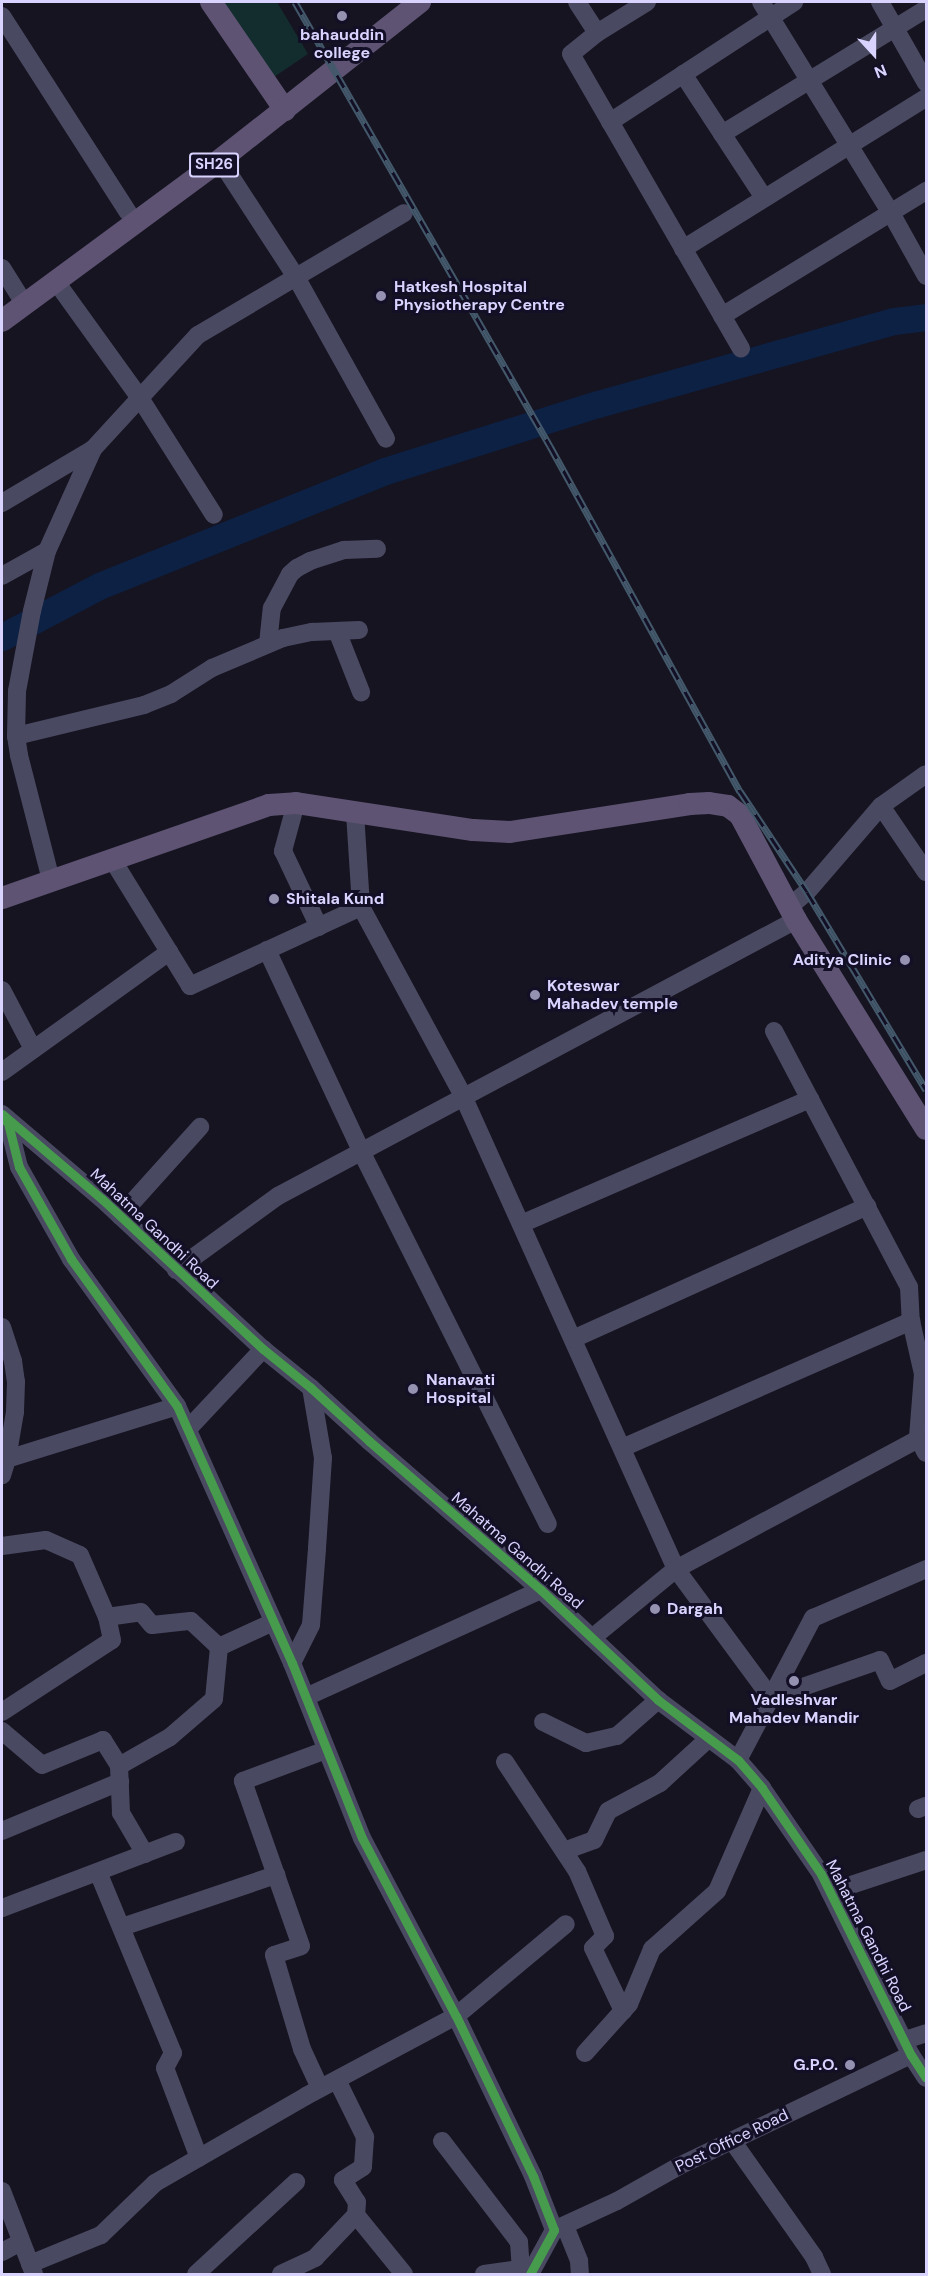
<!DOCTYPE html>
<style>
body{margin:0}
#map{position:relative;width:928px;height:2276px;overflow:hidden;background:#161421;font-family:"DM Sans",sans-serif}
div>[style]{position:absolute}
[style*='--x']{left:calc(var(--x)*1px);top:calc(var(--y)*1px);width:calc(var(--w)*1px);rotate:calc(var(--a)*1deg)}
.green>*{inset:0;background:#132c2d}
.river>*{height:27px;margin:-13.5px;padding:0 13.5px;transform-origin:13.5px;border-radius:13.5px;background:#0d2144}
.minor>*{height:18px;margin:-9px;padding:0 9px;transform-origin:9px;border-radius:9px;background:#4a4962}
.major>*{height:22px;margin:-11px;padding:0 11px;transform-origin:11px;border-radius:11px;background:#5e5373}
.rail>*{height:7px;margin-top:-3.5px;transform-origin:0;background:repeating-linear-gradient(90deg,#130f26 0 14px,#43596b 0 28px);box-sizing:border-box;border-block:2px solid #43596b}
.cycleway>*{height:9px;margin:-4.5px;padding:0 4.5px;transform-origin:4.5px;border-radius:4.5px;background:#469c4c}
.dots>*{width:16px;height:16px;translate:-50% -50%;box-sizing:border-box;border:3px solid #130f26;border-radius:50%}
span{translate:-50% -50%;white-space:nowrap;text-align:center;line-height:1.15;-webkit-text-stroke:6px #130f26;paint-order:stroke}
.shield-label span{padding:2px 4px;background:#130f26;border:2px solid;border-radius:4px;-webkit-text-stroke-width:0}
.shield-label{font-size:15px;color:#d9d4ff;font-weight:700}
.poi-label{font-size:16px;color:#d9d4ff;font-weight:700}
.left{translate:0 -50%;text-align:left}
.right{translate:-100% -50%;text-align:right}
.street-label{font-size:16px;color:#d9d4ff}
.frame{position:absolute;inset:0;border:3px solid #d9d4ff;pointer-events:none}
.north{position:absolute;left:844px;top:24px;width:60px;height:60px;-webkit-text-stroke:4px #130f26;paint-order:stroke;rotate:159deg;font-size:16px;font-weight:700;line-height:24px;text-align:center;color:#d9d4ff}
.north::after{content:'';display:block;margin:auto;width:21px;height:27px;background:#d9d4ff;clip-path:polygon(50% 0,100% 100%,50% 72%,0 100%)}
</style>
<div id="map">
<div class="green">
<div style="clip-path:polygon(223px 2px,277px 2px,308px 54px,274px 77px)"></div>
</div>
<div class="river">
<div style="--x:2;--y:637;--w:110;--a:-27.7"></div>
<div style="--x:99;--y:586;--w:308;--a:-21.9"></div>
<div style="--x:385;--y:471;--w:223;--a:-17.5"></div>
<div style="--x:598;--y:404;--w:307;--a:-15.7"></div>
<div style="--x:894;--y:321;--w:32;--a:-7"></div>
</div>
<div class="minor">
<div style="--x:577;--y:2;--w:37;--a:57"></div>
<div style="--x:647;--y:2;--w:59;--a:148.2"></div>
<div style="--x:597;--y:33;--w:33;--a:141"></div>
<div style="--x:571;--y:54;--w:340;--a:60"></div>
<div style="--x:761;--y:2;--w:248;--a:58.4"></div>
<div style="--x:891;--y:213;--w:72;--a:60.9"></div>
<div style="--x:880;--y:2;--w:93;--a:60.4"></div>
<div style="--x:2;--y:16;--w:233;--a:57.3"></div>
<div style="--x:683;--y:74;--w:148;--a:56.8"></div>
<div style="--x:610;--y:122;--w:220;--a:-33.1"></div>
<div style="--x:722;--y:134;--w:239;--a:-31.5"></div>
<div style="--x:220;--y:160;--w:140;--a:57"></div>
<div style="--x:296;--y:277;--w:185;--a:60.9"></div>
<div style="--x:683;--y:249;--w:286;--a:-31.9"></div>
<div style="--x:2;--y:268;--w:44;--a:58.1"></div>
<div style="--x:57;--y:283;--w:142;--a:54.2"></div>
<div style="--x:140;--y:398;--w:138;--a:57.7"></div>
<div style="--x:722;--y:316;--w:239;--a:-31.5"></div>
<div style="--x:2;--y:503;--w:106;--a:-30.7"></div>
<div style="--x:2;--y:576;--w:51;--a:-29.1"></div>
<div style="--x:337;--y:631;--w:66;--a:68.5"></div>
<div style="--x:268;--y:644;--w:36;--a:-84"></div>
<div style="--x:272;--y:608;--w:38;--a:-62"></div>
<div style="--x:290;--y:574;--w:9;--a:-41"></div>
<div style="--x:297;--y:568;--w:15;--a:-28"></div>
<div style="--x:310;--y:561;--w:36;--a:-18"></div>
<div style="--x:344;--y:550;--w:33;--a:-2"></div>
<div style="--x:16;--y:736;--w:132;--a:-13.6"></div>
<div style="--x:144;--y:705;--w:29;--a:-22"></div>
<div style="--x:171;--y:694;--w:49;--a:-32.4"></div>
<div style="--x:212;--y:668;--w:77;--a:-22.9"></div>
<div style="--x:283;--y:638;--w:30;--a:-12"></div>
<div style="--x:312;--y:632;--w:47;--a:-2.4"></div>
<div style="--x:296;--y:803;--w:50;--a:105.2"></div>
<div style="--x:283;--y:851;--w:84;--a:64.7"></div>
<div style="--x:881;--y:806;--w:80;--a:55.7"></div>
<div style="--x:355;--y:813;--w:94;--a:86.3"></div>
<div style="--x:361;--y:907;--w:215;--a:61.6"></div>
<div style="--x:463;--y:1096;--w:519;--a:65.76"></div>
<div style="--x:676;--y:1569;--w:160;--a:53.6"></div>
<div style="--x:771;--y:1698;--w:115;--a:-19.2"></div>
<div style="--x:880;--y:1660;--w:23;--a:65"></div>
<div style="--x:890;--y:1681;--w:40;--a:-26.6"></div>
<div style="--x:112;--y:859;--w:149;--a:58.4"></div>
<div style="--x:190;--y:986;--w:188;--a:-24.8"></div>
<div style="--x:51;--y:880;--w:129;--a:-104.4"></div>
<div style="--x:19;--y:755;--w:19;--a:-99"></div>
<div style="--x:16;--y:736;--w:45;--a:-88.7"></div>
<div style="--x:17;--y:691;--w:81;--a:-79.4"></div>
<div style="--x:32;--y:611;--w:62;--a:-76"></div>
<div style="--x:47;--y:551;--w:112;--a:-65.7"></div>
<div style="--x:93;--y:449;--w:155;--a:-47.4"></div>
<div style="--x:198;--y:335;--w:239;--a:-30.6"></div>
<div style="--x:789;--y:907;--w:23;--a:-40"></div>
<div style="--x:807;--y:892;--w:113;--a:-49.3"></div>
<div style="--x:881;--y:806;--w:55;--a:-35.4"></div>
<div style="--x:267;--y:950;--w:222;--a:64.9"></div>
<div style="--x:361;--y:1151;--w:417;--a:63.4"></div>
<div style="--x:2;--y:990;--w:67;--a:62.3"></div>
<div style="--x:774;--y:1031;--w:289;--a:62.2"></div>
<div style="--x:909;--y:1287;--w:34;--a:87"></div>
<div style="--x:911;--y:1321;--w:54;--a:77.2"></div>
<div style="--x:923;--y:1374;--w:64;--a:94.5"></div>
<div style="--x:918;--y:1438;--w:17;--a:62"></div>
<div style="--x:2;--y:1072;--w:206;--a:-35.7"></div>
<div style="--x:2;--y:1114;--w:131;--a:40.4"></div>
<div style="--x:102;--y:1199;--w:220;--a:43"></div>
<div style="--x:263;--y:1349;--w:62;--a:39.1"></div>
<div style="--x:311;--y:1388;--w:79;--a:42.4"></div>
<div style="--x:369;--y:1441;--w:228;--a:40.9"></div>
<div style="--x:541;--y:1590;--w:161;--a:43.2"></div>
<div style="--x:658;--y:1700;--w:100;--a:36.9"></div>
<div style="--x:738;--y:1760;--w:37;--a:49"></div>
<div style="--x:762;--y:1788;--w:104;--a:55.5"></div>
<div style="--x:821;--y:1874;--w:202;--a:63.6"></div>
<div style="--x:911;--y:2055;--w:27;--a:57"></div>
<div style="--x:5;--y:1122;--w:4;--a:-56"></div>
<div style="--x:7;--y:1119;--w:49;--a:76"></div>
<div style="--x:19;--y:1167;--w:106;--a:60.5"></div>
<div style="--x:71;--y:1259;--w:181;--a:54.2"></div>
<div style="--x:177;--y:1406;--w:282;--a:65.9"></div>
<div style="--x:292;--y:1663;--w:188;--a:68.2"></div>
<div style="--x:362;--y:1838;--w:201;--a:62.2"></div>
<div style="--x:456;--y:2016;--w:178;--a:64.3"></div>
<div style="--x:533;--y:2176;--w:58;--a:68.7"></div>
<div style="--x:554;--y:2230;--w:50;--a:118.6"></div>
<div style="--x:120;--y:1216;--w:120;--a:-48"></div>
<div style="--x:521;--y:1224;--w:315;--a:-23.4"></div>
<div style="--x:176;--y:1270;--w:126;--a:-36"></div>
<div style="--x:278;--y:1196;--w:587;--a:-28.05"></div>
<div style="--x:2;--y:1327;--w:36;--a:72"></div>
<div style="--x:13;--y:1361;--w:21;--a:82"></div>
<div style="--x:16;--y:1382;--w:30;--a:92"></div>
<div style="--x:15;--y:1412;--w:48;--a:99.7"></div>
<div style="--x:7;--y:1459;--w:17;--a:107"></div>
<div style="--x:573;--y:1339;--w:323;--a:-24.3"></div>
<div style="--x:188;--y:1429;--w:110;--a:-46.8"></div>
<div style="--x:622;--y:1448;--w:316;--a:-23.7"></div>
<div style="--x:7;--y:1459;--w:178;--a:-17.3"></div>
<div style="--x:2;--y:1546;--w:44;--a:-7.8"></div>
<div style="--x:46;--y:1540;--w:37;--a:24"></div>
<div style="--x:80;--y:1555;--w:68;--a:66.5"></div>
<div style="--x:107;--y:1617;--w:34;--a:-8"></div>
<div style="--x:141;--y:1612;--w:17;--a:50"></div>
<div style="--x:152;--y:1625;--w:39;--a:-6"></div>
<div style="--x:191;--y:1621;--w:38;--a:43"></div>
<div style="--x:219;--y:1647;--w:60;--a:-24.8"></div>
<div style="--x:592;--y:1638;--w:109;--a:-39.4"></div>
<div style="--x:676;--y:1569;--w:284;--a:-28.2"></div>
<div style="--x:292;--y:1663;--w:42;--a:-63.4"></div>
<div style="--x:311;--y:1625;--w:77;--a:-85.5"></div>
<div style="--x:317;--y:1548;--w:90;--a:-86.2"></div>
<div style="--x:323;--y:1458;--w:71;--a:-99.7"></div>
<div style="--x:306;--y:1697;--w:258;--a:-24.5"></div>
<div style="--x:2;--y:1712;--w:131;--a:-33.2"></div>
<div style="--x:112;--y:1640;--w:24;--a:-102"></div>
<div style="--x:543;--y:1722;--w:48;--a:26"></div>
<div style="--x:586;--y:1743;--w:32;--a:-13"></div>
<div style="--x:617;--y:1736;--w:55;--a:-41.3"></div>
<div style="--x:2;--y:1731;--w:52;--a:40.4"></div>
<div style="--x:42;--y:1765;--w:66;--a:-22.3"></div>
<div style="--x:103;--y:1740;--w:31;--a:58"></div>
<div style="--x:738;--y:1760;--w:161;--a:-62.2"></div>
<div style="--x:813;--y:1618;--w:123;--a:-23.4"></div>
<div style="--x:505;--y:1762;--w:131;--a:56.6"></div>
<div style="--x:577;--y:1871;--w:71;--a:66.7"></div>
<div style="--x:605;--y:1936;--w:17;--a:135"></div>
<div style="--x:593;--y:1948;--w:70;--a:64.5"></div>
<div style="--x:918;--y:1809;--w:9;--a:-21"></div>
<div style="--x:2;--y:1831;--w:128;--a:-22.6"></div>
<div style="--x:564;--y:1851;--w:32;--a:-20"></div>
<div style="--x:594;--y:1840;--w:32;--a:-64"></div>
<div style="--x:608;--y:1811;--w:59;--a:-28.3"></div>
<div style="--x:660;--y:1783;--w:65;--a:-42.5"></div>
<div style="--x:145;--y:1854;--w:48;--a:-120.3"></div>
<div style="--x:121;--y:1813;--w:47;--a:-92.4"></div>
<div style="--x:119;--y:1766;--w:59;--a:-29.6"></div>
<div style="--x:170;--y:1737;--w:58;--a:-40.8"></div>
<div style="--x:214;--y:1699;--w:52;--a:-84.5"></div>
<div style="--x:98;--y:1872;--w:196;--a:67.5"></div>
<div style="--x:173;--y:2053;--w:17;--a:118"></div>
<div style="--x:165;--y:2068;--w:96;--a:69.3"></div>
<div style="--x:830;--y:1892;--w:101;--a:-18.4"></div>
<div style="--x:2;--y:1908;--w:186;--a:-20.8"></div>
<div style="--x:122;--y:1927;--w:163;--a:-18.7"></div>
<div style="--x:905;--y:2040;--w:22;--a:-18"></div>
<div style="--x:585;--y:2053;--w:66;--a:-48.1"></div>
<div style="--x:629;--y:2004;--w:60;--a:-67.3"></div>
<div style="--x:652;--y:1949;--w:87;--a:-41.7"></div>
<div style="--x:717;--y:1891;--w:112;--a:-66.4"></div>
<div style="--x:337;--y:2080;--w:64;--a:63.8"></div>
<div style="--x:365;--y:2137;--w:30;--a:94"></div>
<div style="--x:363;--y:2167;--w:24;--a:147"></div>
<div style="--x:343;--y:2180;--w:26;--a:58"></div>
<div style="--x:357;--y:2202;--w:13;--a:94"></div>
<div style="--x:356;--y:2215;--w:76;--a:50.9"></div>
<div style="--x:320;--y:2088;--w:43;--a:-114.8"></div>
<div style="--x:302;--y:2049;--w:98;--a:-106.6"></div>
<div style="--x:274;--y:1955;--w:28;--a:-18"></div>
<div style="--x:301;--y:1946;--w:175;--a:-109.4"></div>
<div style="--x:243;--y:1781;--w:89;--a:-20.5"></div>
<div style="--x:442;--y:2141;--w:127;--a:52.7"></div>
<div style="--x:519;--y:2242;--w:27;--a:86"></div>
<div style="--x:733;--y:2142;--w:141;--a:54.8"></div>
<div style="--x:814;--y:2257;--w:19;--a:65"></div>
<div style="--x:2;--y:2191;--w:89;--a:68.9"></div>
<div style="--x:565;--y:2226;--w:38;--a:68"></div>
<div style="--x:579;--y:2261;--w:13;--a:86"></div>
<div style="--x:554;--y:2230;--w:69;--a:-24.7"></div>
<div style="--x:617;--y:2201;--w:71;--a:-29.4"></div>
<div style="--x:679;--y:2166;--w:257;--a:-25.6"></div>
<div style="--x:2;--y:2252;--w:21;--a:-28"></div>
<div style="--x:30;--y:2264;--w:77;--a:-22.2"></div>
<div style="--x:101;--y:2235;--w:75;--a:-43.9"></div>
<div style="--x:155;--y:2183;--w:174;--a:-29.9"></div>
<div style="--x:306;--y:2096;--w:170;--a:-28.1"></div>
<div style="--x:456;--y:2016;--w:143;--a:-39.9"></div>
<div style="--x:196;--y:2274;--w:136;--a:-42.6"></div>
<div style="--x:281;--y:2274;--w:38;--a:-25"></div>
<div style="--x:315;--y:2258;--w:59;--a:-46.4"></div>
<div style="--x:484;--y:2274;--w:49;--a:-8.1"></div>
</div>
<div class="major">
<div style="--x:211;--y:2;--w:131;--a:55.6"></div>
<div style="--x:2;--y:321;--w:271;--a:-36.4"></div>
<div style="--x:220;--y:160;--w:255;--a:-38.3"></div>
<div style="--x:2;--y:898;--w:283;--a:-19.2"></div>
<div style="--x:269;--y:805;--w:27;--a:-4"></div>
<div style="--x:296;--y:803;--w:179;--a:8.7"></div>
<div style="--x:473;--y:830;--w:37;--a:3"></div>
<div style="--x:510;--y:832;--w:182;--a:-8.8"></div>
<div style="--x:690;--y:804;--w:19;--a:-3"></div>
<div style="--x:709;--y:803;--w:19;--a:9"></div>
<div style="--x:728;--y:806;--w:15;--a:37"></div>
<div style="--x:740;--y:815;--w:119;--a:61.9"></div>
<div style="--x:796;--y:920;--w:246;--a:58.1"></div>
</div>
<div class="rail">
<div style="--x:295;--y:2;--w:512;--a:60.13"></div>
<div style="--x:550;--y:446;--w:394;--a:61.2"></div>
<div style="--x:740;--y:791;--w:121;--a:56.4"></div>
<div style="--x:807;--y:892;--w:231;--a:59"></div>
</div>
<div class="cycleway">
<div style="--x:2;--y:1114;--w:131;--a:40.4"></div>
<div style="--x:102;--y:1199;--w:220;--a:43"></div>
<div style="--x:263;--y:1349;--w:62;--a:39.1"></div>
<div style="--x:311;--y:1388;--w:79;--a:42.4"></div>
<div style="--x:369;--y:1441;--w:228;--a:40.9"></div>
<div style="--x:541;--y:1590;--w:161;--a:43.2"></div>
<div style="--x:658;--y:1700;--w:100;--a:36.9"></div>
<div style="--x:738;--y:1760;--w:37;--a:49"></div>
<div style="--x:762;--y:1788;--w:104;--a:55.5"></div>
<div style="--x:821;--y:1874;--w:202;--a:63.6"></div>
<div style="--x:911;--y:2055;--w:27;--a:57"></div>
<div style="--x:6;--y:1121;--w:2;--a:-63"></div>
<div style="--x:7;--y:1119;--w:49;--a:76"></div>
<div style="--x:19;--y:1167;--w:106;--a:60.5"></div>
<div style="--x:71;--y:1259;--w:181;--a:54.2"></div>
<div style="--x:177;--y:1406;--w:282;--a:65.9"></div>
<div style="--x:292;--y:1663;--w:188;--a:68.2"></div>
<div style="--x:362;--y:1838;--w:201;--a:62.2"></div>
<div style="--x:456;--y:2016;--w:178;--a:64.3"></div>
<div style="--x:533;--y:2176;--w:58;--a:68.7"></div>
<div style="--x:554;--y:2230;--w:50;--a:118.6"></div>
</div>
<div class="dots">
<div style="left:342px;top:16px;background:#9591b1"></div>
<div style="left:381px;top:296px;background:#9591b1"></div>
<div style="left:274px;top:899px;background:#9591b1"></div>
<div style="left:905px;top:960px;background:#9591b1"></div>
<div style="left:535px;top:995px;background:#9591b1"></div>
<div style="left:413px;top:1389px;background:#9591b1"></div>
<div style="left:655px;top:1609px;background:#9591b1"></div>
<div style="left:794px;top:1681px;background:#9591b1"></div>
<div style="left:850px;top:2065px;background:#9591b1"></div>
</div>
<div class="shield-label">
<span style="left:214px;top:165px">SH26</span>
</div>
<div class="poi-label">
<span style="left:342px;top:44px">bahauddin<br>college</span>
<span class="left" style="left:394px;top:296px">Hatkesh Hospital<br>Physiotherapy Centre</span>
<span class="left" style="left:286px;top:899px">Shitala Kund</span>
<span class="right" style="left:892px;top:960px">Aditya Clinic</span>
<span class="left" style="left:547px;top:995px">Koteswar<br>Mahadev temple</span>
<span class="left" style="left:426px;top:1389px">Nanavati<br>Hospital</span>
<span class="left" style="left:667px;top:1609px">Dargah</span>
<span style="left:794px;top:1709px">Vadleshvar<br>Mahadev Mandir</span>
<span class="right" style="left:838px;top:2065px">G.P.O.</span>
</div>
<div class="street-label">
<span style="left:154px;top:1229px;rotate:43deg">Mahatma Gandhi Road</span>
<span style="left:517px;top:1551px;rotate:41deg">Mahatma Gandhi Road</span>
<span style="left:868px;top:1936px;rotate:63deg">Mahatma Gandhi Road</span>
<span style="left:732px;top:2141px;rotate:-26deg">Post Office Road</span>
</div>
<div class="frame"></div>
<div class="north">N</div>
</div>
